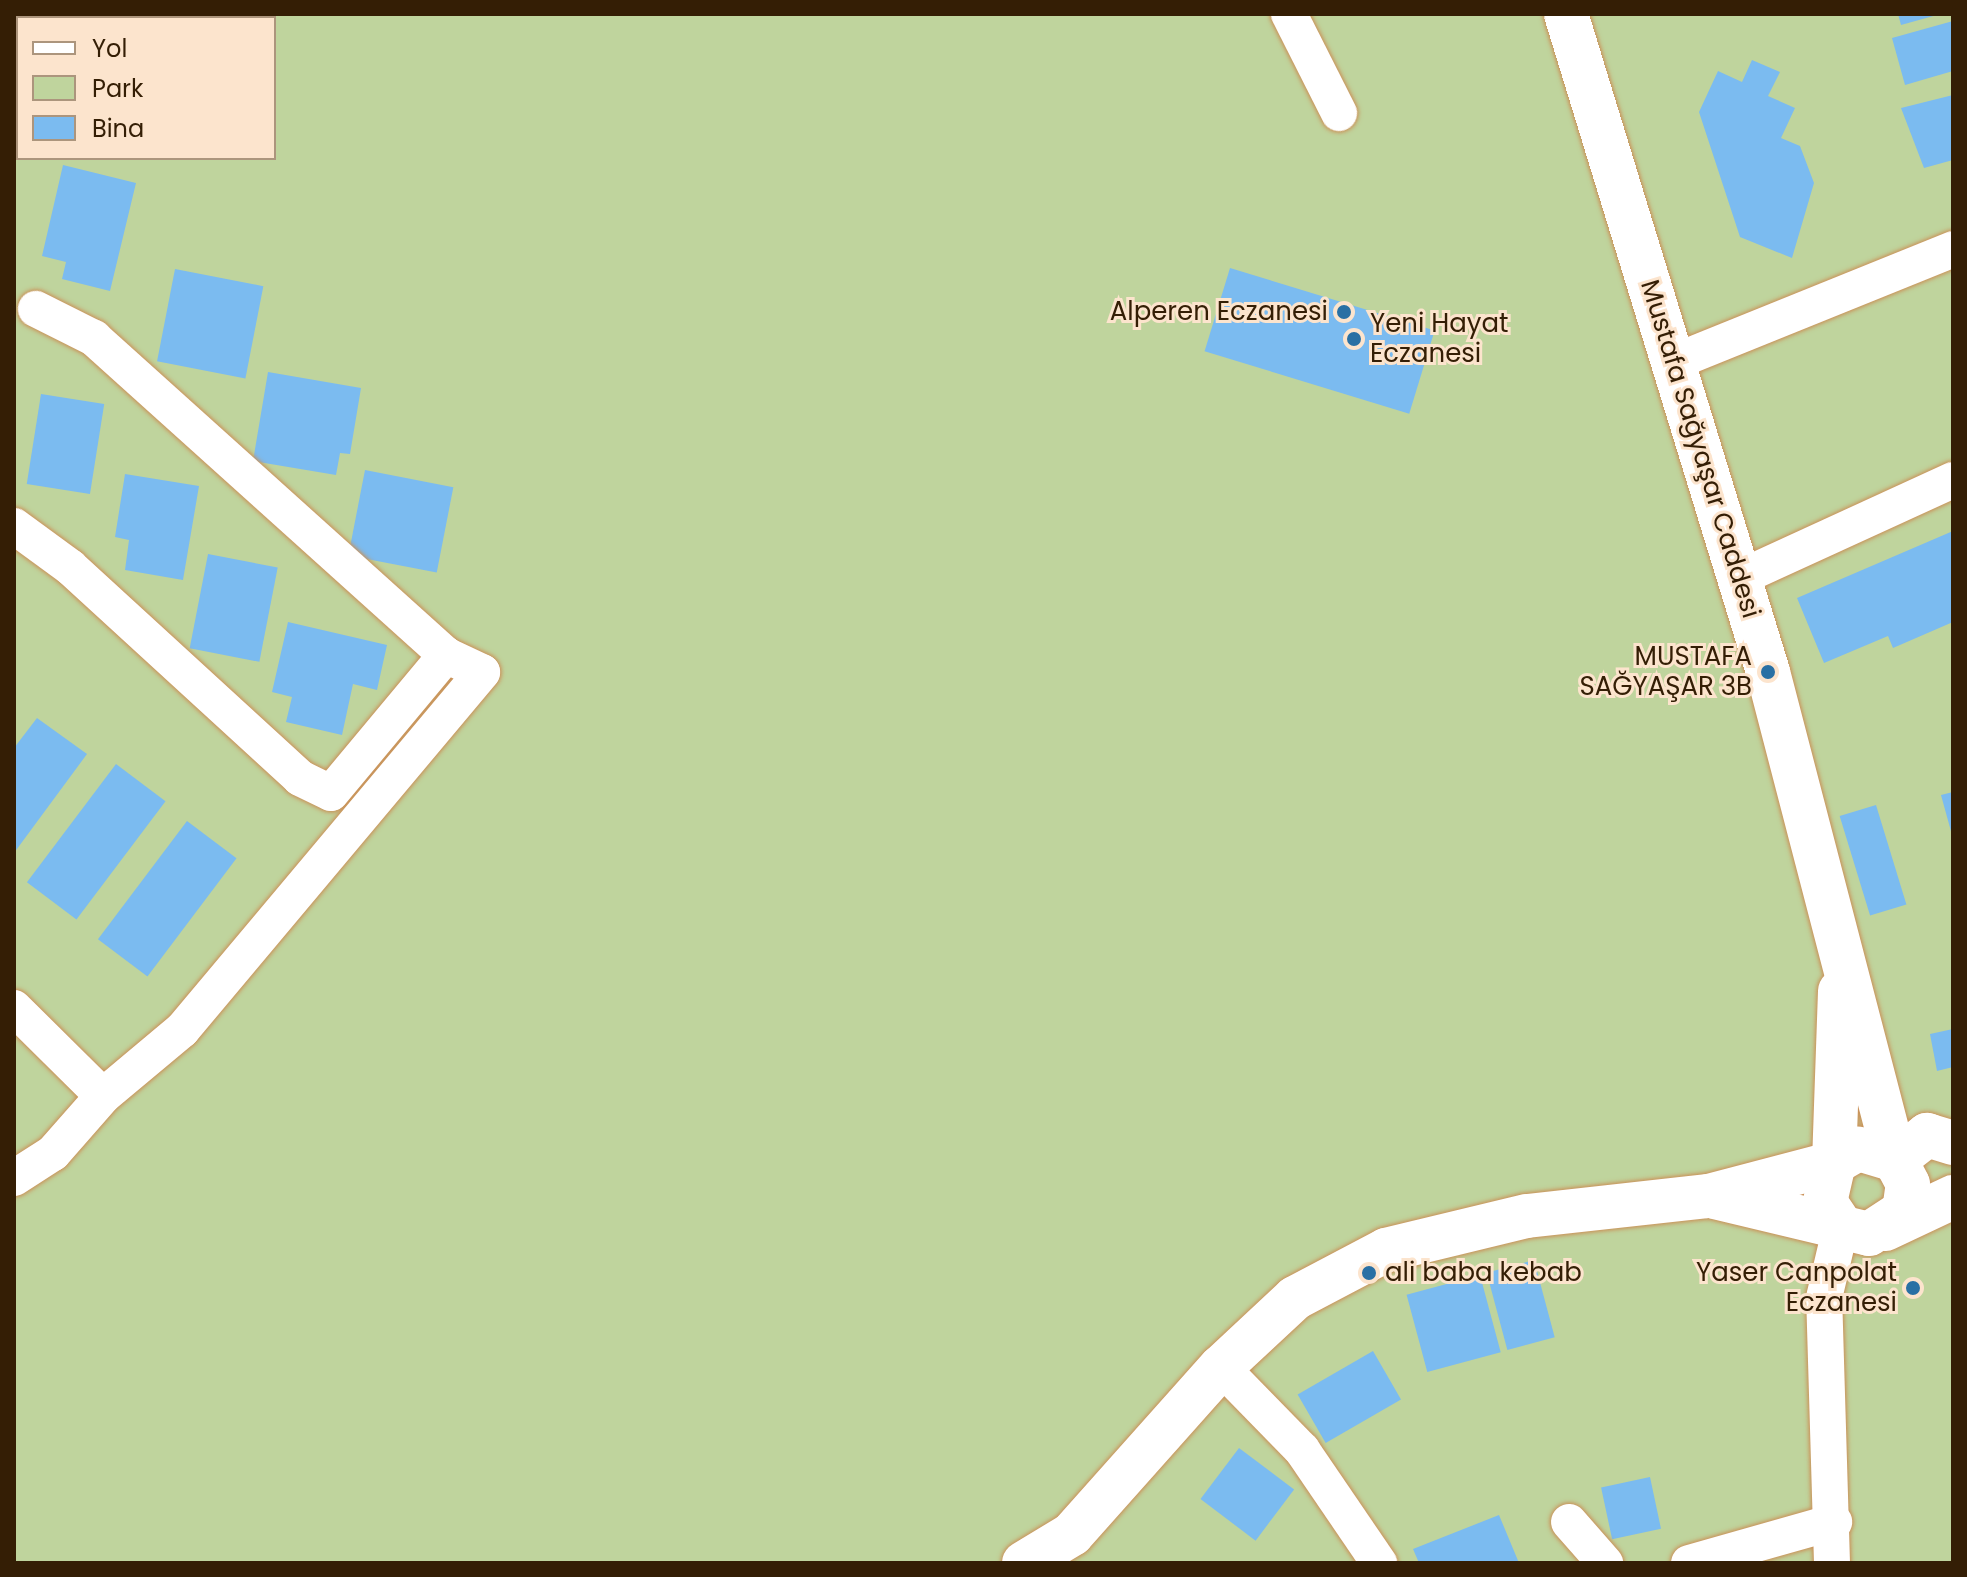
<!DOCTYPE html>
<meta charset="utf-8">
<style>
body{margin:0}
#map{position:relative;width:1967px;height:1577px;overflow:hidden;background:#f8d4b2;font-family:Poppins,sans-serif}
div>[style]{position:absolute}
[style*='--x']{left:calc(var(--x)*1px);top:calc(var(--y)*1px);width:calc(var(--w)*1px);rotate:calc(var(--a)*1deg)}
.green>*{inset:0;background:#bfd49d}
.building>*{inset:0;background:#7bbbf0;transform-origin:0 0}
.roads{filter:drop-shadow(0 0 2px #ca9158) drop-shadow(0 0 2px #ca9158)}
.street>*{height:36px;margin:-18px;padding:0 18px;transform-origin:18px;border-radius:18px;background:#fff}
.secondary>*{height:44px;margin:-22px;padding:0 22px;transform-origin:22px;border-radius:22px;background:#fff}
.dots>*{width:22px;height:22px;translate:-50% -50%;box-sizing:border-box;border:4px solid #fce4cd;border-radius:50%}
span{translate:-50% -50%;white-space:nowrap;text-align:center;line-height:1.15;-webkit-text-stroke:6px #fce4cd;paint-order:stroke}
.poi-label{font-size:26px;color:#341e05}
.right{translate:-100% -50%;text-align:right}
.left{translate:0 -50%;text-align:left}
.street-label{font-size:26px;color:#341e05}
.frame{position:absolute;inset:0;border:16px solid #341e05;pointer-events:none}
.legend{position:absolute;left:16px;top:16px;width:260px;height:144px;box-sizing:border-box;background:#fce4cd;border:2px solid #ac957d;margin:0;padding:10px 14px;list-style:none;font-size:24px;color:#341e05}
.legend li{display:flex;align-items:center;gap:16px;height:40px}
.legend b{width:40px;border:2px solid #ac957d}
</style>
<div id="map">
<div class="green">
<div style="clip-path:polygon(evenodd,14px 14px,1953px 14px,1953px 1563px,14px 1563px,14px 14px,18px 18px,274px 18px,274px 158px,18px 158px,18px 18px)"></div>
</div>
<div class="building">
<div style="clip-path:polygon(1898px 14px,1936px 14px,1937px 15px,1901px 25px)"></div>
<div style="clip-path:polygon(1953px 21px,1953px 71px,1905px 85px,1892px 38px)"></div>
<div style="clip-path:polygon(1752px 60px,1780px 72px,1768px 96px,1795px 108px,1781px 138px,1800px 146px,1814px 183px,1792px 258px,1740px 237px,1699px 112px,1718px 71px,1742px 82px)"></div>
<div style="clip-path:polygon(1953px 95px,1953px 160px,1924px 168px,1901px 108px)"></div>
<div style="clip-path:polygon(63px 165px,136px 183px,110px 291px,62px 279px,66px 262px,42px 256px)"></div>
<div style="left:1230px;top:268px;width:214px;height:87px;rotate:17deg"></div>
<div style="left:175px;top:269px;width:90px;height:94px;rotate:11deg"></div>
<div style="clip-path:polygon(268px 372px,361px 388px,350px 454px,340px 453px,336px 475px,253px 461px)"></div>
<div style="left:41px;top:394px;width:64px;height:91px;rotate:9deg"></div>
<div style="left:365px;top:470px;width:90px;height:87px;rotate:11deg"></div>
<div style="clip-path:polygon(125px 474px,199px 486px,183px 580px,125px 570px,129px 540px,115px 537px)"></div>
<div style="clip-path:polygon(1953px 531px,1953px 622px,1893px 648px,1888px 636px,1824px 663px,1797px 598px)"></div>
<div style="left:208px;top:554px;width:71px;height:96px;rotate:11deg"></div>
<div style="clip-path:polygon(288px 622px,387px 645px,377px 690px,353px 684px,342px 735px,286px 722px,292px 697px,272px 692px)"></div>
<div style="clip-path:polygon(37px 718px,87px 754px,14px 853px,14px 748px)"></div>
<div style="left:116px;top:764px;width:62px;height:148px;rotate:37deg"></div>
<div style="clip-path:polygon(1953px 792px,1953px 835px,1952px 835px,1941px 795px)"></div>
<div style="left:1876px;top:805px;width:104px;height:38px;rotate:73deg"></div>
<div style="left:187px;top:821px;width:62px;height:148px;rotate:37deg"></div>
<div style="clip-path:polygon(1953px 1029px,1953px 1067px,1937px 1071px,1930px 1034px)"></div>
<div style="left:1534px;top:1260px;width:80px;height:49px;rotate:75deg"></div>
<div style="left:1480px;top:1275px;width:80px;height:76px;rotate:75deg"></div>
<div style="left:1373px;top:1351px;width:56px;height:87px;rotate:60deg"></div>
<div style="left:1239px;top:1448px;width:69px;height:64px;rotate:37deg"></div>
<div style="left:1650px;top:1477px;width:53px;height:50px;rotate:78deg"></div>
<div style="clip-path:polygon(1499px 1515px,1519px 1563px,1419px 1563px,1413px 1549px)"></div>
</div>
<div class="roads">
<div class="street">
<div style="--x:1289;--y:14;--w:111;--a:63.2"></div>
<div style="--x:1674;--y:362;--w:301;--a:-22"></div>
<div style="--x:14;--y:526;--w:69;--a:36.2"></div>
<div style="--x:70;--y:567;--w:312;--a:42.5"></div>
<div style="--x:300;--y:778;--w:34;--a:26"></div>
<div style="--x:331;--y:793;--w:180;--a:-50.2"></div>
<div style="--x:1739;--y:578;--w:235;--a:-24.6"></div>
<div style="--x:14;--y:1008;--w:125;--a:44.7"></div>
<div style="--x:14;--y:1178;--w:46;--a:-32.7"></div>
<div style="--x:53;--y:1153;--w:76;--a:-48.7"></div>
<div style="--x:103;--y:1096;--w:103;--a:-39.9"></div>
<div style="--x:182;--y:1030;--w:467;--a:-50"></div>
<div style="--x:482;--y:672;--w:40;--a:-155"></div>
<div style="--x:446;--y:655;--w:474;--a:-138"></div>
<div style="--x:94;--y:338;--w:65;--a:-153.4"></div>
<div style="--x:1221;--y:1367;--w:116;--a:45.7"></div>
<div style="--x:1302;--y:1450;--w:137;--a:55.7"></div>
<div style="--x:1569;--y:1522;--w:55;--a:48.7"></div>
<div style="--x:1689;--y:1563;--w:151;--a:-15.8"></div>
<div style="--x:1832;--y:1563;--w:265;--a:-91.7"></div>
<div style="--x:1824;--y:1298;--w:74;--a:-76.7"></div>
</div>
<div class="secondary">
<div style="--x:1566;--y:14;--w:688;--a:72.93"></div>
<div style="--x:1768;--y:672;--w:504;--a:75.41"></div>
<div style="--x:1895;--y:1160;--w:41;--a:-38"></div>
<div style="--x:1927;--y:1135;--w:27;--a:17"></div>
<div style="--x:1834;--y:1163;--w:172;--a:-88"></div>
<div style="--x:1715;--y:1197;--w:158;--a:13.5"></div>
<div style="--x:1869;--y:1234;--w:42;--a:-33.3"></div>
<div style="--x:1904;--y:1211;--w:27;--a:-82"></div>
<div style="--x:1908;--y:1184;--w:27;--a:-118"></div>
<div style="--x:1895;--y:1160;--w:39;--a:-163"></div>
<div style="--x:1858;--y:1149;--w:28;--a:150"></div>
<div style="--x:1834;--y:1163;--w:40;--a:103"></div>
<div style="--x:1825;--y:1202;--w:29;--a:56"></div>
<div style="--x:1885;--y:1229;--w:75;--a:-25.2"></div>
<div style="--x:1024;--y:1563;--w:56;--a:-31.1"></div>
<div style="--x:1072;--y:1534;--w:224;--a:-48.3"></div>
<div style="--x:1221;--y:1367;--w:101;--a:-43"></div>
<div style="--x:1295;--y:1298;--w:103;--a:-27.8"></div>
<div style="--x:1386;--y:1250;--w:145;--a:-13.6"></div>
<div style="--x:1527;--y:1216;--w:183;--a:-6.3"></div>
<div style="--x:1709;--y:1196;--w:129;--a:-14.8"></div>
</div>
</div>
<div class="dots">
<div style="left:1344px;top:312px;background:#2970a4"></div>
<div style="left:1354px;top:339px;background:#2970a4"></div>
<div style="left:1768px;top:672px;background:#2970a4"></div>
<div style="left:1369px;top:1273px;background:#2970a4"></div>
<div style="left:1913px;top:1288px;background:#2970a4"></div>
</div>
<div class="poi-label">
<span class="right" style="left:1328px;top:312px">Alperen Eczanesi</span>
<span class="left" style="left:1370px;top:339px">Yeni Hayat<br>Eczanesi</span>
<span class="right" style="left:1752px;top:672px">MUSTAFA<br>SAĞYAŞAR 3B</span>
<span class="left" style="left:1385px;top:1273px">ali baba kebab</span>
<span class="right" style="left:1897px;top:1288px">Yaser Canpolat<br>Eczanesi</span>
</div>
<div class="street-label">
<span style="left:1700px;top:449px;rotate:73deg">Mustafa Sağyaşar Caddesi</span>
</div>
<div class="frame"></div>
<ul class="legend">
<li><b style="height:10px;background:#fff"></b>Yol</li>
<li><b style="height:22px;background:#bfd49d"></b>Park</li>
<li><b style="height:22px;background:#7bbbf0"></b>Bina</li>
</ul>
</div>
